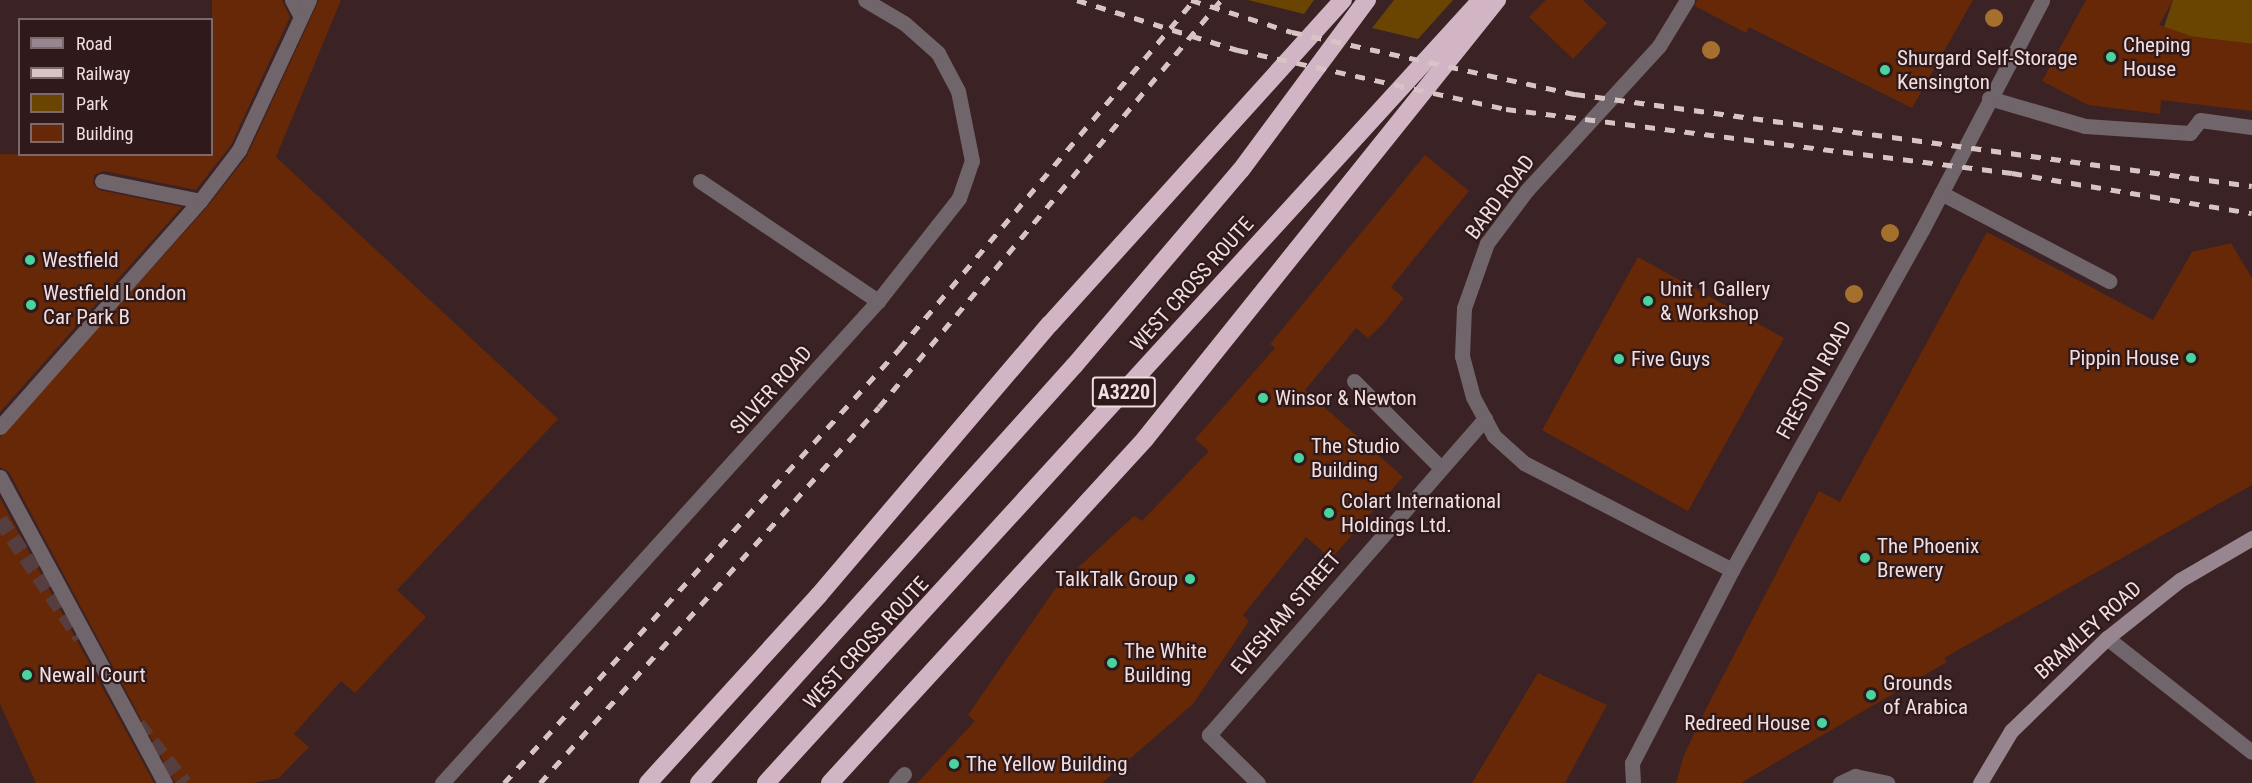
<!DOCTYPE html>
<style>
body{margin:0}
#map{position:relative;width:2252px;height:783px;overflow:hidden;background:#3b2224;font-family:"Roboto Condensed",sans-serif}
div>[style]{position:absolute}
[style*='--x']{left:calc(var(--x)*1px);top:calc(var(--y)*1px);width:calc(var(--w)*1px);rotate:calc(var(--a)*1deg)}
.green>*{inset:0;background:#6a4502}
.building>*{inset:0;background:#662806;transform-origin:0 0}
.street-tunnel>*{height:15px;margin-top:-7.5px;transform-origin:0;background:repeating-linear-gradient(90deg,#563e40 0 15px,transparent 0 23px)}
.lane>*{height:15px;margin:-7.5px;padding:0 7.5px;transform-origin:7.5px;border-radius:7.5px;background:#70656a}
.street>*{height:15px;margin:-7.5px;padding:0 7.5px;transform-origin:7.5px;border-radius:7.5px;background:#70656a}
.secondary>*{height:15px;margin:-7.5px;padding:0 7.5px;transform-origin:7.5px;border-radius:7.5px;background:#97858f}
.highway>*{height:18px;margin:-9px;padding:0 9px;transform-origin:9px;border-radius:9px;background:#d1b5c4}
.rail>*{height:4.5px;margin-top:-2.25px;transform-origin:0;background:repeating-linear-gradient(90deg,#d7c5c6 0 10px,transparent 0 20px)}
.trees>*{width:18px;height:18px;margin:-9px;border-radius:50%;background:#a5702e}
.dots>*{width:16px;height:16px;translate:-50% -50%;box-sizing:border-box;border:3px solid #30191b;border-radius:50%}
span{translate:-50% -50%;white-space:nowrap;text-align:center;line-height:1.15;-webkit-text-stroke:4.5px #30191b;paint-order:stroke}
.shield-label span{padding:2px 4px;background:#30191b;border:2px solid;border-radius:4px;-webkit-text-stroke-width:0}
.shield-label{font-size:20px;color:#f0dfe0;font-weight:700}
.poi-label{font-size:21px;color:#f0dfe0}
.left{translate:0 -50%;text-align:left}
.right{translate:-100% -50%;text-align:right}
.street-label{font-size:21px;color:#f0dfe0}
.legend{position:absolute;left:18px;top:18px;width:195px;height:138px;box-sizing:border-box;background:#30191b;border:2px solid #7d686a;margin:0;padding:8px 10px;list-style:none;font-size:18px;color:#f0dfe0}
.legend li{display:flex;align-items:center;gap:12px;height:30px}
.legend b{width:30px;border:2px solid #7d686a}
</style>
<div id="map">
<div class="green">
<div style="clip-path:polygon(1248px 0,1314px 0,1304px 14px)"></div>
<div style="clip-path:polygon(1394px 0,1453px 0,1418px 39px,1372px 28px)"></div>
<div style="clip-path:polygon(2173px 0,2252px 0,2252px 44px,2162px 33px)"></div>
</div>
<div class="building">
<div style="clip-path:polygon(212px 0,282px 0,290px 17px,231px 145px,196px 190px,104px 171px,94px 175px,93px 184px,99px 190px,182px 207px,0 412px,0 154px,212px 154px)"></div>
<div style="clip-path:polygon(319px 0,341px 0,276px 157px,558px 419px,397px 590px,426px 617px,355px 693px,341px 681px,294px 734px,309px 747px,279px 778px,253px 783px,175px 783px,9px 472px,0 467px,0 437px,207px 207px,247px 156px)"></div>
<div style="clip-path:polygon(1546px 0,1583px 0,1607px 23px,1573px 59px,1529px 17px)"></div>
<div style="clip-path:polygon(1697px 0,1973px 0,1912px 108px,1749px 27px,1746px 33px,1695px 6px)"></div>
<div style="clip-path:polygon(2086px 0,2173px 0,2159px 25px,2194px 37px,2252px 44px,2252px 111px,2161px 100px,2160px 114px,2088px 105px,2042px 81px)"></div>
<div style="clip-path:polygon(1425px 155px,1469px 191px,1391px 287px,1404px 298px,1382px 325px,1368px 338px,1356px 328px,1305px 390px,1403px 477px,1331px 559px,1306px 537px,1243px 615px,1249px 621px,1193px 704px,1102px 783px,917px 783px,975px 721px,968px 715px,1055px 589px,1134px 516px,1142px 521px,1209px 451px,1195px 439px,1275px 348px,1270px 344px)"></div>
<div style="clip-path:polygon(1987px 232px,2153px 320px,2192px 252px,2231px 243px,2252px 278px,2252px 485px,1944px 658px,1947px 662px,1741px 783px,1676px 783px,1684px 755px,1706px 709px,1819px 491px,1840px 502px)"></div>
<div style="left:1638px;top:257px;width:167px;height:198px;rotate:29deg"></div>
<div style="clip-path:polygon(0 498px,154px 783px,36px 783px,0 704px)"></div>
<div style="clip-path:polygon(1538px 673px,1607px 705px,1565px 783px,1472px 783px)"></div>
</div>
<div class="street-tunnel">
<div style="--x:0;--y:519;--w:143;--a:55.9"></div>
<div style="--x:138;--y:724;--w:75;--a:51.5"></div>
</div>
<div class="lane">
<div style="--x:700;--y:181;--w:215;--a:34"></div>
<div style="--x:1941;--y:193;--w:190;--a:27.6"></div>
<div style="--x:1354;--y:381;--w:122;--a:45"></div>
<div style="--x:896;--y:783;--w:12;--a:-48"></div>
</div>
<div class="street">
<div style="--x:292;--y:0;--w:19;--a:62"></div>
<div style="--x:1687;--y:0;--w:54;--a:121.3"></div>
<div style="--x:1659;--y:46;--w:195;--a:132.5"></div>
<div style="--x:1527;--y:190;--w:66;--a:127"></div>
<div style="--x:1487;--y:243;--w:69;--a:109.5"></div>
<div style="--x:1464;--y:308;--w:48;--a:92.4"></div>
<div style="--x:1462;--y:356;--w:42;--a:75"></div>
<div style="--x:1473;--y:397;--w:44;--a:61.7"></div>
<div style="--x:1494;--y:436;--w:40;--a:42"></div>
<div style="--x:1524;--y:463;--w:234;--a:27.2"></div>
<div style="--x:1989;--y:98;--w:100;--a:16.3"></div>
<div style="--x:2085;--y:126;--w:105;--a:3.8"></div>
<div style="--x:2190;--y:133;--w:16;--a:-52"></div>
<div style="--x:2200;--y:120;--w:52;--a:7.7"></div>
<div style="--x:102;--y:181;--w:100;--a:11.5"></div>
<div style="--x:0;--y:427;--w:302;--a:-48.5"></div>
<div style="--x:200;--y:201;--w:64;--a:-52.6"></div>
<div style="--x:239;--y:150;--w:166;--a:-65"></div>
<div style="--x:0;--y:477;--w:348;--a:61.7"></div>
<div style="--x:2107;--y:638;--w:184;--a:38.2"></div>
<div style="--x:442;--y:783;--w:650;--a:-47.87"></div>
<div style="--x:878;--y:301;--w:131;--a:-51.8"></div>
<div style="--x:959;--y:198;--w:39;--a:-71"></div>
<div style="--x:972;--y:161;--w:71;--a:-101.3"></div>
<div style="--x:958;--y:91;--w:43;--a:-117.8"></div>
<div style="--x:938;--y:53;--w:45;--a:-138.6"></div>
<div style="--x:904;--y:23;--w:45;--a:-149.5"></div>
<div style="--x:1258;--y:783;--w:69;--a:-135.6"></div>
<div style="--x:1209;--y:735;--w:420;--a:-48.9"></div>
<div style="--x:1633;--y:783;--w:20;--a:-93"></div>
<div style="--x:1632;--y:763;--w:217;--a:-62.6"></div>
<div style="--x:1732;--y:570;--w:389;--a:-60.8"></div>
<div style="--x:1922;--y:230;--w:259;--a:-62.4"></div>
<div style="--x:1840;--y:783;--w:17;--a:-25"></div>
<div style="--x:1855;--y:776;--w:33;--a:12"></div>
</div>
<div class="secondary">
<div style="--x:1980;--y:783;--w:61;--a:-59.2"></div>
<div style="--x:2011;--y:731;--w:134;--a:-44.1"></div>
<div style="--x:2107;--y:638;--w:93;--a:-38.5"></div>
<div style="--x:2180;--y:580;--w:83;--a:-30.3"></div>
</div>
<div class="highway">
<div style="--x:648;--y:783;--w:254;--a:-47.7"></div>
<div style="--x:819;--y:595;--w:356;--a:-49.6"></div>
<div style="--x:1050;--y:324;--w:437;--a:-47.9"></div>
<div style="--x:699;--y:783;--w:561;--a:-48.04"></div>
<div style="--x:1074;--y:366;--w:257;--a:-49.6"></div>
<div style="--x:1241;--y:170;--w:212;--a:-53.5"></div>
<div style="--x:766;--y:783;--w:1060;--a:-47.6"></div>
<div style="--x:830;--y:783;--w:466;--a:-47.5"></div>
<div style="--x:1145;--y:439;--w:563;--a:-51.28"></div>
</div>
<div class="rail">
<div style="--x:1077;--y:0;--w:169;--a:17.3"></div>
<div style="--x:1238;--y:50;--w:274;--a:12.4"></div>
<div style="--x:1506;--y:109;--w:510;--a:7.21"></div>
<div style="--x:2012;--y:173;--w:243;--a:9.5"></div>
<div style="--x:1191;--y:0;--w:106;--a:17.6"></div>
<div style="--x:1292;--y:32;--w:290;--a:12.4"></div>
<div style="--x:1575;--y:94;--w:683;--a:7.74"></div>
<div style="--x:504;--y:783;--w:587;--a:-47.69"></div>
<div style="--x:899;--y:349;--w:457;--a:-49.8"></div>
<div style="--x:540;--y:783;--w:506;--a:-47.96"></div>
<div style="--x:879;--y:407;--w:532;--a:-49.96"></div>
</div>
<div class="trees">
<div style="left:1994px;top:18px"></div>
<div style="left:1711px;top:50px"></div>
<div style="left:1890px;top:233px"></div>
<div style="left:1854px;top:294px"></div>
</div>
<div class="dots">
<div style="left:2111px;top:57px;background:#49d49d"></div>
<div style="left:1885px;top:70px;background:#49d49d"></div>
<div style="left:30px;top:260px;background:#49d49d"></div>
<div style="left:1648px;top:301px;background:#49d49d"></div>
<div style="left:31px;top:305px;background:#49d49d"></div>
<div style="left:2191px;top:358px;background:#49d49d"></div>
<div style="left:1619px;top:359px;background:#49d49d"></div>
<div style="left:1263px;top:398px;background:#49d49d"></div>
<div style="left:1299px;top:458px;background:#49d49d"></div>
<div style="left:1329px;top:513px;background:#49d49d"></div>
<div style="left:1865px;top:558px;background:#49d49d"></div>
<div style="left:1190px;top:579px;background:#49d49d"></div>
<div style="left:1112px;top:663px;background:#49d49d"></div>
<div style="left:27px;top:675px;background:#49d49d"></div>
<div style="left:1871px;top:695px;background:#49d49d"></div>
<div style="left:1822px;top:723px;background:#49d49d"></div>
<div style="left:954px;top:764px;background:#49d49d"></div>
</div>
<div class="shield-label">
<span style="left:1124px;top:392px">A3220</span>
</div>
<div class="poi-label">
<span class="left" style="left:2123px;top:57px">Cheping<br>House</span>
<span class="left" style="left:1897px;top:70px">Shurgard Self-Storage<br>Kensington</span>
<span class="left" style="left:42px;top:260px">Westfield</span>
<span class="left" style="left:1660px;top:301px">Unit 1 Gallery<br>&amp; Workshop</span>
<span class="left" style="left:43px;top:305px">Westfield London<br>Car Park B</span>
<span class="right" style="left:2179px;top:358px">Pippin House</span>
<span class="left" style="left:1631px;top:359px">Five Guys</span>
<span class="left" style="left:1275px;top:398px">Winsor &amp; Newton</span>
<span class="left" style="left:1311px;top:458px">The Studio<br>Building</span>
<span class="left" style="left:1341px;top:513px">Colart International<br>Holdings Ltd.</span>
<span class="left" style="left:1877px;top:558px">The Phoenix<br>Brewery</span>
<span class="right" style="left:1178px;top:579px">TalkTalk Group</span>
<span class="left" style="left:1124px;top:663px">The White<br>Building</span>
<span class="left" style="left:39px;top:675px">Newall Court</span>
<span class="left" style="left:1883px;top:695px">Grounds<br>of Arabica</span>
<span class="right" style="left:1810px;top:723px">Redreed House</span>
<span class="left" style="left:966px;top:764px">The Yellow Building</span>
</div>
<div class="street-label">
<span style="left:1500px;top:197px;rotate:-53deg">BARD ROAD</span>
<span style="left:1192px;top:284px;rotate:-48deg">WEST CROSS ROUTE</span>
<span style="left:1814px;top:380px;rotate:-61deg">FRESTON ROAD</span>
<span style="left:771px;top:390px;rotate:-48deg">SILVER ROAD</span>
<span style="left:1286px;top:613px;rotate:-49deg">EVESHAM STREET</span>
<span style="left:2088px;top:630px;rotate:-42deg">BRAMLEY ROAD</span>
<span style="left:866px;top:643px;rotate:-47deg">WEST CROSS ROUTE</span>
</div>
<ul class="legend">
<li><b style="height:8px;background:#97858f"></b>Road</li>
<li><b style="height:8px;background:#d7c5c6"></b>Railway</li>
<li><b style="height:16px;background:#6a4502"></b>Park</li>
<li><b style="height:16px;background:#662806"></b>Building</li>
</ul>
</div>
